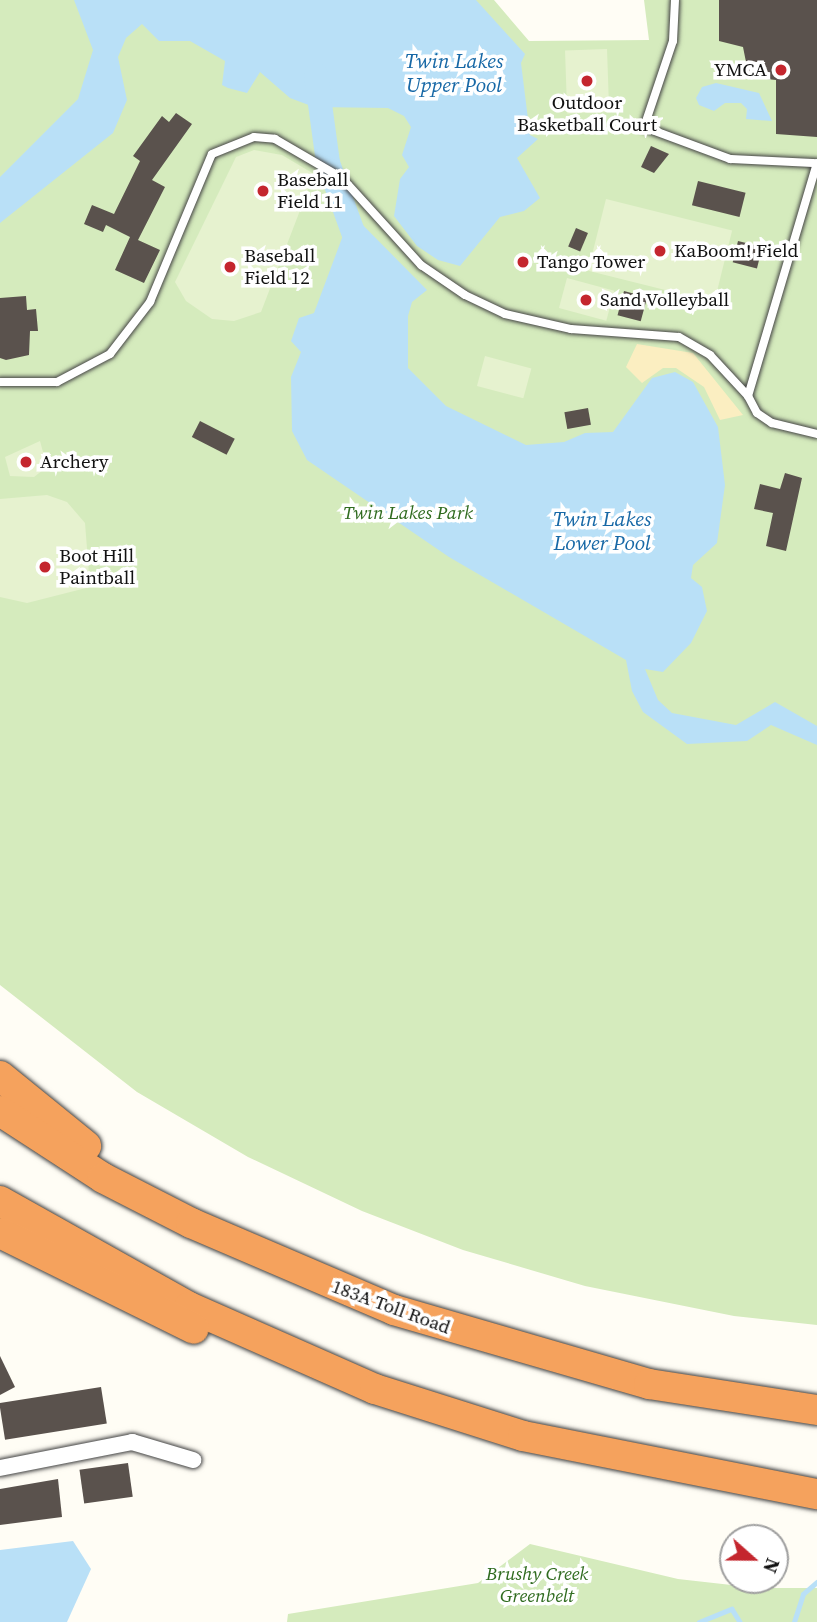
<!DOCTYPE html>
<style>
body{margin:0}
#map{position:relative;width:817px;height:1622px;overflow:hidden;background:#fffdf5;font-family:"Source Serif 4",serif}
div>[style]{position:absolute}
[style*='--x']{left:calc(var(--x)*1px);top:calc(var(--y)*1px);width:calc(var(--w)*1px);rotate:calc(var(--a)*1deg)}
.green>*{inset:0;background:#d5ebbd}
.sand>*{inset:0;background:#fbeec1}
.pitch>*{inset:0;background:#e6f2cf;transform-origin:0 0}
.water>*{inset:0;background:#b9e0f7}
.stream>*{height:4.5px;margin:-2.25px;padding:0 2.25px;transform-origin:2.25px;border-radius:2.25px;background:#b9e0f7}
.river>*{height:24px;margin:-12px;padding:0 12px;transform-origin:12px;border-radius:12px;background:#b9e0f7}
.building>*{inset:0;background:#5a524d;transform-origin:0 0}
.roads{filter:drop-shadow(0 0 2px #444) drop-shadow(0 0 2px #444)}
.lane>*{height:8px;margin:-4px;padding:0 4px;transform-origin:4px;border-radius:4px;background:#fff}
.street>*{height:16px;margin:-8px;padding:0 8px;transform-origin:8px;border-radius:8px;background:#fff}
.highway>*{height:30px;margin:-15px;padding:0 15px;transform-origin:15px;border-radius:15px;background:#f5a25d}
.dots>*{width:19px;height:19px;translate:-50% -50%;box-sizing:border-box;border:4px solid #fff;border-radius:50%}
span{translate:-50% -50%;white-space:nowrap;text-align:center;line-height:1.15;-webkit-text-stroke:7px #fff;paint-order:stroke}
.poi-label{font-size:19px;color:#111}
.right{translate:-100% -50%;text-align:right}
.left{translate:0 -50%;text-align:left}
.park-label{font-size:19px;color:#2f6b1f;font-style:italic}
.street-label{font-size:19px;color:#111}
.water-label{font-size:21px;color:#1768a6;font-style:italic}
.north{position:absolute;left:719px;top:1524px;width:70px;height:70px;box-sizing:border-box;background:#fff;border:2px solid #a0a0a0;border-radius:50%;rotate:111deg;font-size:19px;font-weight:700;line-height:28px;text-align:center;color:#111}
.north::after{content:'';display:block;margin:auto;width:24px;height:32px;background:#c4262e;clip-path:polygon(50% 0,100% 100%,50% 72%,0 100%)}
</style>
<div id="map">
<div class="green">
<div style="clip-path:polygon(0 0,494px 0,529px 41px,649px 40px,644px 0,817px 0,817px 1325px,734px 1316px,585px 1286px,463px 1250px,362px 1211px,248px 1157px,137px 1092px,0 985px)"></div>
<div style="clip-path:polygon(530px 1544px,678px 1579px,758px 1588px,817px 1588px,817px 1622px,287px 1622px,288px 1614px,478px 1583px)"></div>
</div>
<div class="sand">
<div style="clip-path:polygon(637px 344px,693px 353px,743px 415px,720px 420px,704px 387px,676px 368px,663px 368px,642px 383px,626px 367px)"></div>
</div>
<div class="pitch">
<div style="left:607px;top:49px;width:63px;height:42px;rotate:88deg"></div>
<div style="clip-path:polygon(254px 150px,282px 155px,314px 174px,261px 312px,234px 321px,212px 319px,186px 301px,175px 282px,236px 157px)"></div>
<div style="left:606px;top:199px;width:130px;height:74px;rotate:14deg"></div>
<div style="left:567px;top:278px;width:49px;height:31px;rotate:15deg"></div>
<div style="left:485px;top:356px;width:48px;height:31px;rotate:15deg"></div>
<div style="clip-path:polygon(40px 441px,47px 467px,34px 477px,10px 476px,5px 457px)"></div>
<div style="clip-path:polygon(47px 495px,67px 502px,85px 523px,90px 587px,27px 603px,0 597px,0 499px)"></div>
</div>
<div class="water">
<div style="clip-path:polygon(74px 0,476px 0,525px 54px,521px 63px,530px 135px,538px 139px,517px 158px,540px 198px,524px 211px,500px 217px,460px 266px,438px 260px,417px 246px,394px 216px,400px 179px,409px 167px,402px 155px,411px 127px,404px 116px,388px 108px,314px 107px,290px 98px,260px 72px,247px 93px,228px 88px,222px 85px,225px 61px,190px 41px,159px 41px,142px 24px,126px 38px,118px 57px,127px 100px,113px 133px,0 223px,0 177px,78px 99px,93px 50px)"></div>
<div style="clip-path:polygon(716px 83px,759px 93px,772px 121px,746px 119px,747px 109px,741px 103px,725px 103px,714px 111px,699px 105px,696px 98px,702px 87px)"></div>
<div style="clip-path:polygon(350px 212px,427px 290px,412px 302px,408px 316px,408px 368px,446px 406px,526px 445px,564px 442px,585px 433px,613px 432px,652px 378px,675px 372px,693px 382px,718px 427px,725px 485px,717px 543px,693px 565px,691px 578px,702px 587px,707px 611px,691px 643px,663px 672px,645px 669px,658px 700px,672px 713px,736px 725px,775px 702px,817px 726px,817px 745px,771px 725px,747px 741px,687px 744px,643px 712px,632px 691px,626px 660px,449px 557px,307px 460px,292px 431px,291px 377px,301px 352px,291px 341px,299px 318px,314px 313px,345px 230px,342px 213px)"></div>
<div style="clip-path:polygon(73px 1541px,91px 1569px,67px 1622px,0 1622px,0 1550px)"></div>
</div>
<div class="stream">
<div style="--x:699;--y:1622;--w:35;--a:-22"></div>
<div style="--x:732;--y:1609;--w:15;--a:58"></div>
<div style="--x:794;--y:1622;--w:29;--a:-72"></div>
<div style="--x:803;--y:1594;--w:18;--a:-41"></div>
</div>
<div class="river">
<div style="--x:316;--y:75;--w:89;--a:82.2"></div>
<div style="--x:328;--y:163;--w:85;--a:70.1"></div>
</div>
<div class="building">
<div style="clip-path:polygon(719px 0,817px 0,817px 137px,776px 134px,776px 80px,749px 77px,743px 47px,719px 41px)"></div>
<div style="clip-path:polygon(176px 113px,192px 124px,152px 180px,165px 187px,138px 240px,160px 250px,144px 283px,115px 270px,130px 237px,106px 225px,103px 232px,84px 224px,92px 205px,114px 214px,140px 161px,133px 156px,162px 116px,169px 122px)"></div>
<div style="clip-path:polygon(651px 146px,669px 154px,654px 173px,641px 167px)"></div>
<div style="left:698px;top:181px;width:49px;height:25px;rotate:14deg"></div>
<div style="left:576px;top:228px;width:13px;height:20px;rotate:23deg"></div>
<div style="left:738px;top:241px;width:25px;height:22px;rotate:14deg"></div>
<div style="left:624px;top:291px;width:24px;height:25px;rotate:15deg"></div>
<div style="clip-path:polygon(26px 296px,27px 310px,36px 309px,38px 331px,30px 331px,29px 355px,6px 360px,0 358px,0 298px)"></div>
<div style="left:588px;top:408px;width:17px;height:24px;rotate:80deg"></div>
<div style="left:200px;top:421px;width:39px;height:18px;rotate:27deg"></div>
<div style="clip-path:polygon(785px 473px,802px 478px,786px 551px,766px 546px,773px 513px,754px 509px,760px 484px,780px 489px)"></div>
<div style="clip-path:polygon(0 1356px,15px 1387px,0 1395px)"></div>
<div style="left:101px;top:1387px;width:37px;height:103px;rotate:81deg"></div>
<div style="left:128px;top:1463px;width:34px;height:49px;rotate:82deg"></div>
<div style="clip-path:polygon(58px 1479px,62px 1517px,0 1525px,0 1489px)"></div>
</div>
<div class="roads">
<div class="lane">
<div style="--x:675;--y:0;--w:41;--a:92.8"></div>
<div style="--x:673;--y:41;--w:91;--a:108.6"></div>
<div style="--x:644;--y:127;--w:92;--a:20.4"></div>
<div style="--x:730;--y:159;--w:84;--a:2.7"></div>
<div style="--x:0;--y:382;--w:57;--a:0"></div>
<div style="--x:57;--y:382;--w:60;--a:-27.8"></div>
<div style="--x:110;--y:354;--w:66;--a:-52.4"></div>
<div style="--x:150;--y:302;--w:160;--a:-67.3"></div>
<div style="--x:212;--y:154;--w:45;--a:-22"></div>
<div style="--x:254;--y:137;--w:21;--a:5"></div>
<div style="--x:275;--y:139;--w:78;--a:30.2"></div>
<div style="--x:342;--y:178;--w:118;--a:47.8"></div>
<div style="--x:421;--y:265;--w:53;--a:34.3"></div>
<div style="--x:465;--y:295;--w:44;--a:25.4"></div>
<div style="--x:505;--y:314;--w:68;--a:12.8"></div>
<div style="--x:571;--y:329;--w:108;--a:4.2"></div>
<div style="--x:679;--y:337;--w:36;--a:30"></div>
<div style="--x:710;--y:355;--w:56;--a:47.2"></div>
<div style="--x:748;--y:396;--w:243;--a:-73.5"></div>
<div style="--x:748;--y:396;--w:19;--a:62"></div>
<div style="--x:757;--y:413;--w:18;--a:34"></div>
<div style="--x:772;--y:423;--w:46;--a:13.7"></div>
</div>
<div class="street">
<div style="--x:0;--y:1468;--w:135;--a:-11.1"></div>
<div style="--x:132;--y:1442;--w:64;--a:16.4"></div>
</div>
<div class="highway">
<div style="--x:0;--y:1076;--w:111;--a:39.1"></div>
<div style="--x:0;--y:1111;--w:123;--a:33"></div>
<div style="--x:103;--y:1178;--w:99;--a:27.1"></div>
<div style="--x:191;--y:1223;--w:221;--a:23.2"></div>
<div style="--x:394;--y:1310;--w:266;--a:16.2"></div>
<div style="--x:649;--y:1384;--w:170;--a:8.8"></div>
<div style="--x:0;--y:1201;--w:217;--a:29.3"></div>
<div style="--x:189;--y:1307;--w:203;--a:23.8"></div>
<div style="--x:375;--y:1389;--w:155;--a:17.6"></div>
<div style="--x:523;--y:1436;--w:300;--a:11.2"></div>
<div style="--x:0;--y:1233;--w:216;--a:26.3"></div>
</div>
</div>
<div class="dots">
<div style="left:781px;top:70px;background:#c4262e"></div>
<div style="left:587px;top:81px;background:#c4262e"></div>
<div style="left:263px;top:191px;background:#c4262e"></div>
<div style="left:660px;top:251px;background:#c4262e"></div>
<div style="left:523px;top:262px;background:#c4262e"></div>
<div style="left:230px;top:267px;background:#c4262e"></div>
<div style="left:586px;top:300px;background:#c4262e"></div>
<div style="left:26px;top:462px;background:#c4262e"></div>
<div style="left:45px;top:567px;background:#c4262e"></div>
</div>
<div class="poi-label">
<span class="right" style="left:767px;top:70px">YMCA</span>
<span style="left:587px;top:114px">Outdoor<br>Basketball Court</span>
<span class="left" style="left:277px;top:191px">Baseball<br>Field 11</span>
<span class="left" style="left:674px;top:251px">KaBoom! Field</span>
<span class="left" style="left:244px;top:267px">Baseball<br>Field 12</span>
<span class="left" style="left:537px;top:262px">Tango Tower</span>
<span class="left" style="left:600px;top:300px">Sand Volleyball</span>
<span class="left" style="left:40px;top:462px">Archery</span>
<span class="left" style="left:59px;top:567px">Boot Hill<br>Paintball</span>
</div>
<div class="park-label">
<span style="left:408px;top:513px">Twin Lakes Park</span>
<span style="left:537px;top:1585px">Brushy Creek<br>Greenbelt</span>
</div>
<div class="street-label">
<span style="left:391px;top:1307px;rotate:20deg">183A Toll Road</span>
</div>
<div class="water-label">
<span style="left:454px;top:73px">Twin Lakes<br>Upper Pool</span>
<span style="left:602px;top:531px">Twin Lakes<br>Lower Pool</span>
</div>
<div class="north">N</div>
</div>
